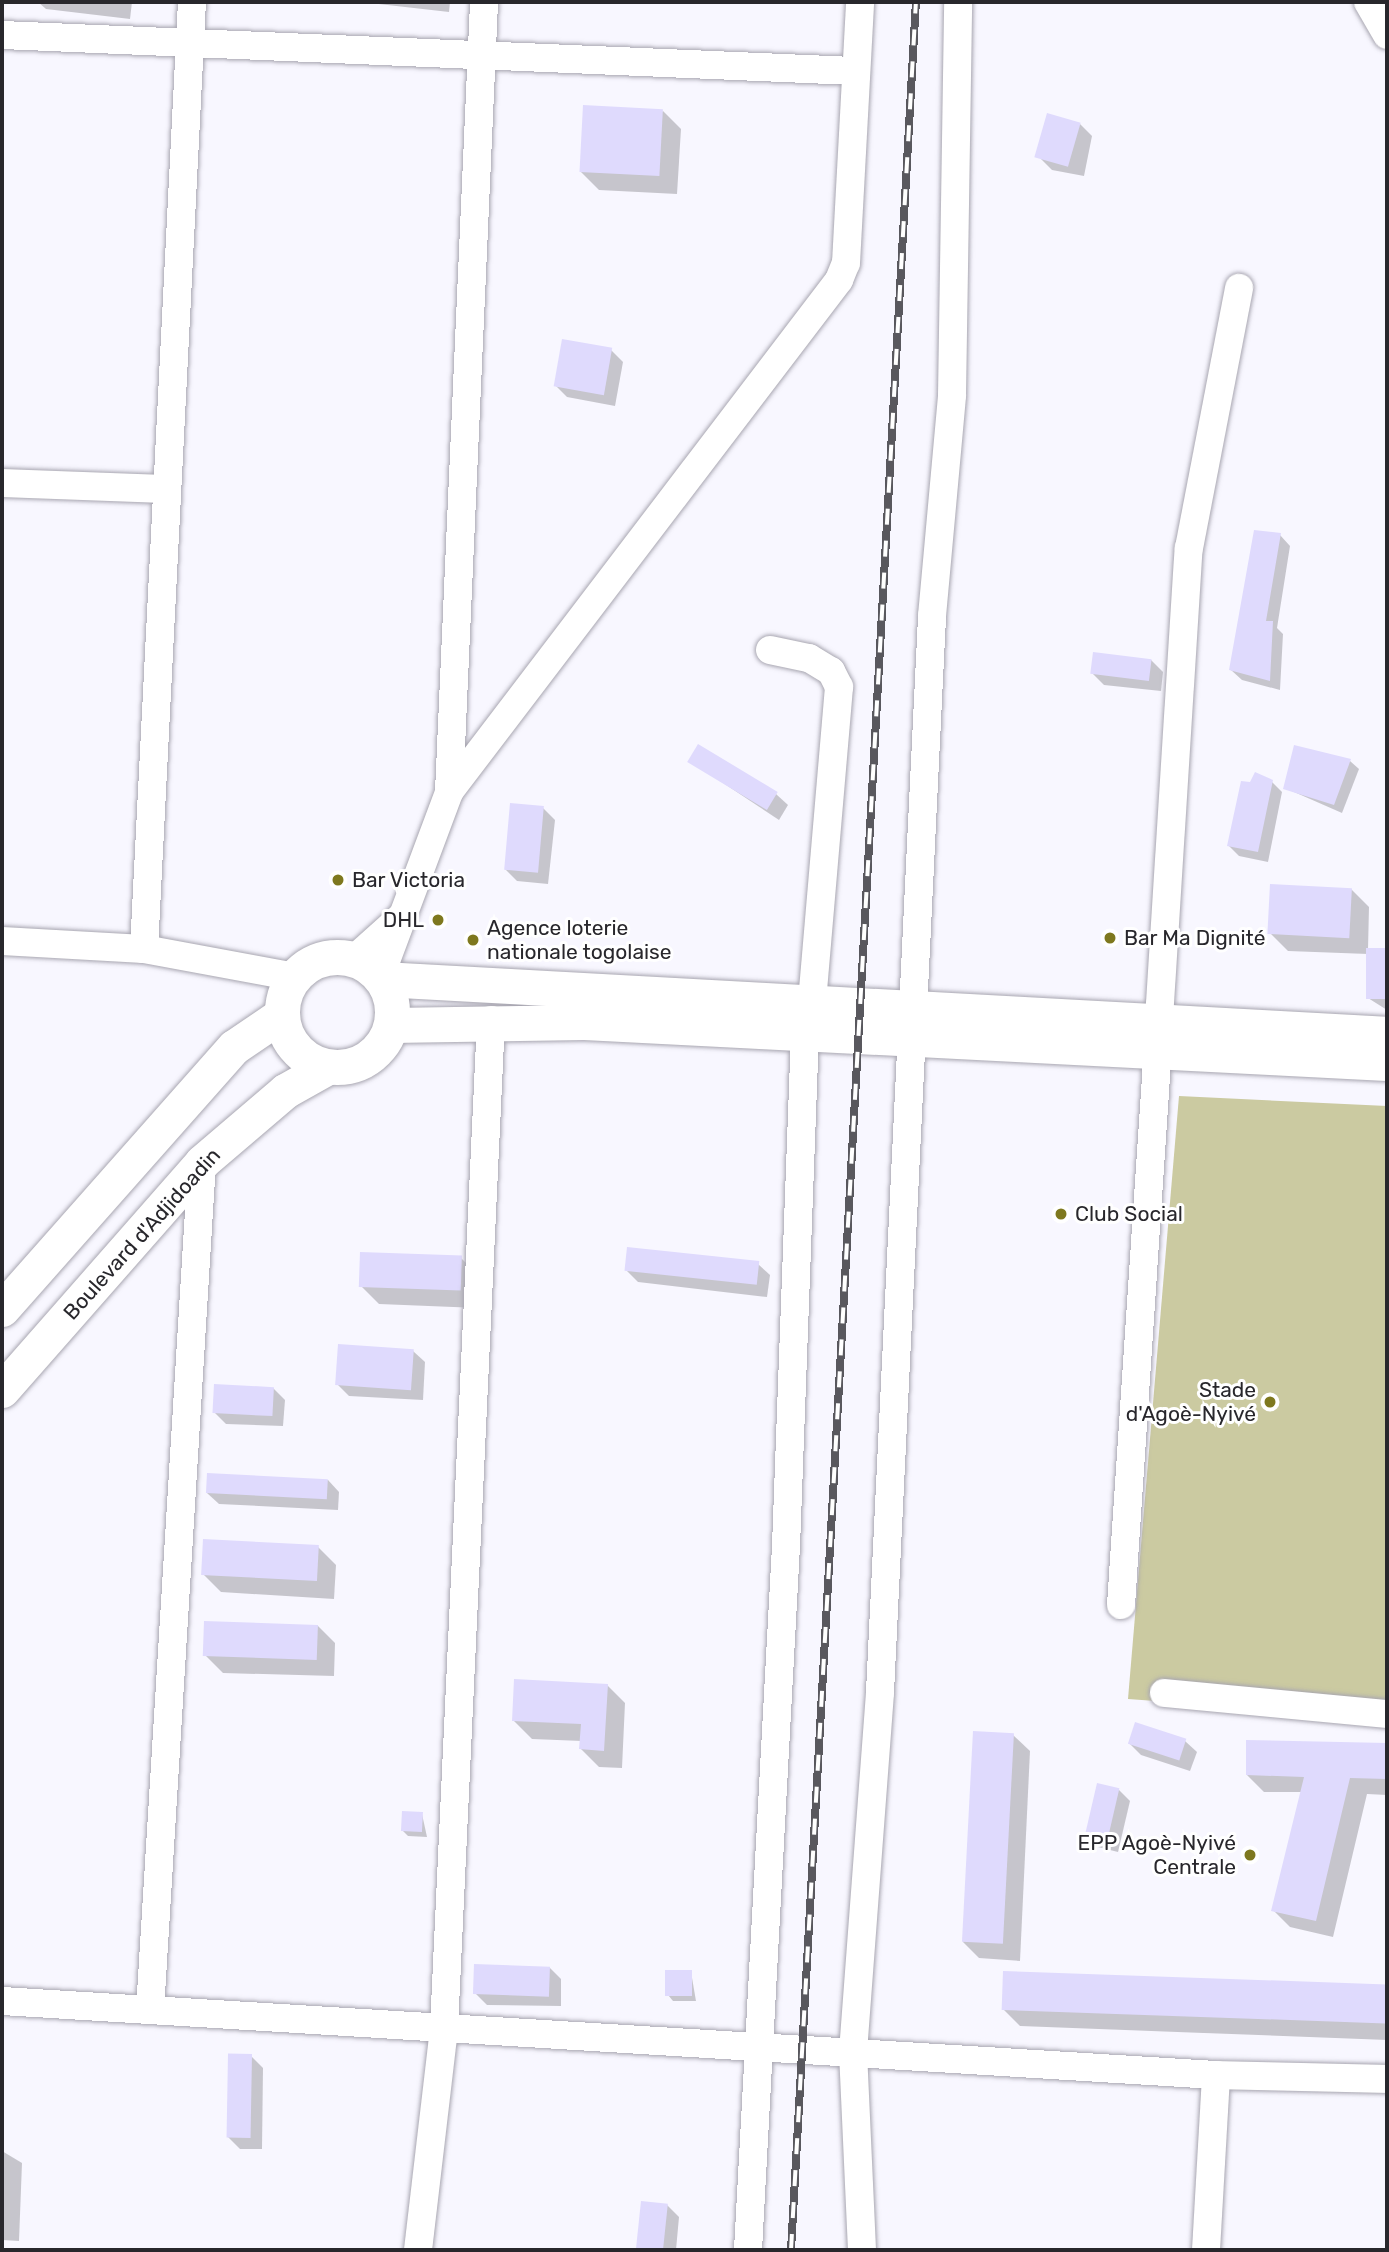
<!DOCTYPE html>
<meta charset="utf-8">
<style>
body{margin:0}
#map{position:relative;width:1389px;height:2252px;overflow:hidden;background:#f8f7ff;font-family:Rubik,sans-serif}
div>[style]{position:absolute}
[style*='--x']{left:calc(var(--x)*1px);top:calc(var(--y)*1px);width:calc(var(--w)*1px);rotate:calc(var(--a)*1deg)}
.green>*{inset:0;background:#cbcaa1}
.shadow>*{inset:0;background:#0003}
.building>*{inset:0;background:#dfdafd;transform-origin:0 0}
.roads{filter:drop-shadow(0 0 2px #a8a6b1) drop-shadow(0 0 2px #a8a6b1)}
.minor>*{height:28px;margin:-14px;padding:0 14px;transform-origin:14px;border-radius:14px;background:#fff}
.major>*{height:35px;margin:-17.5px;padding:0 17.5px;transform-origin:17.5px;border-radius:17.5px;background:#fff}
.major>.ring{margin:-17.5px;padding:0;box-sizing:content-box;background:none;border:35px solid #fff;border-radius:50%}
.rail>*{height:8px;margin-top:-4px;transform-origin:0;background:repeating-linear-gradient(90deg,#fff 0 16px,#59585e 0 32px);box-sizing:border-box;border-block:2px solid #59585e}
.dots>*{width:19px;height:19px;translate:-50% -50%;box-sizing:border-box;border:4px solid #fff;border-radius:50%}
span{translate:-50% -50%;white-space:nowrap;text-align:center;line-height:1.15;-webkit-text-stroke:6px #fff;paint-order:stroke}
.poi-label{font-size:21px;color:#28272c}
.left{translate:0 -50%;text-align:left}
.right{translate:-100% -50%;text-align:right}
.street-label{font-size:21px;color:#28272c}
.frame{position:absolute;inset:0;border:4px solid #28272c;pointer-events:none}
</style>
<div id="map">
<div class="green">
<div style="clip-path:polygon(1179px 1096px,1387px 1106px,1387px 1718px,1128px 1699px)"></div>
</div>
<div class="shadow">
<div style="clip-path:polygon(38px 2px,132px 2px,130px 19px,46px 9px)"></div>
<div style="clip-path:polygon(361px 2px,450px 2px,449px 12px)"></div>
<div style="clip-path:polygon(663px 111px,681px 129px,677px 194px,599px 190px,581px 172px)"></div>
<div style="clip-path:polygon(1080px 124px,1092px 136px,1084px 176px,1052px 170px,1040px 158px)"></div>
<div style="clip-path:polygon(611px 350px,623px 362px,615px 406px,567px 397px,555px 385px)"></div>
<div style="clip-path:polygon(1280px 535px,1290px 546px,1277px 628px,1283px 634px,1280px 690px,1242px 680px,1231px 670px)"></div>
<div style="clip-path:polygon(1151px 660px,1163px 672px,1161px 691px,1104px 685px,1092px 673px)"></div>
<div style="clip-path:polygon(690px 761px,776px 794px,788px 805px,779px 820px)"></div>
<div style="clip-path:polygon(1350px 761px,1359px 769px,1342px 813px,1285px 788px)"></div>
<div style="clip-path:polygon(1272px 782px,1282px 792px,1268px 862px,1239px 856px,1229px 846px)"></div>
<div style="clip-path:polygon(543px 808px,555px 820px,548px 884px,517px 881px,505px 869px)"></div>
<div style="clip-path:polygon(1351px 889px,1369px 907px,1368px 950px,1387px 950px,1387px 1010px,1368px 998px,1368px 954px,1288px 951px,1270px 933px)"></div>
<div style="clip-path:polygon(461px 1258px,479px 1276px,478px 1308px,379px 1304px,361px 1286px)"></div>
<div style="clip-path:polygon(758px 1264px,770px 1275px,767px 1297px,638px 1282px,626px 1270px)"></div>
<div style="clip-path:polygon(413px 1351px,425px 1362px,423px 1400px,349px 1396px,337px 1384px)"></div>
<div style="clip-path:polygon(273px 1388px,285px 1400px,283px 1426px,226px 1424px,215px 1413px)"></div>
<div style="clip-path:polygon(328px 1480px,339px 1492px,338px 1510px,219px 1504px,207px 1493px)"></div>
<div style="clip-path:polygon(318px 1547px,336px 1565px,334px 1599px,221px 1592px,203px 1574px)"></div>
<div style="clip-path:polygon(317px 1625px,335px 1643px,334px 1676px,223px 1673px,205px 1655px)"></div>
<div style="clip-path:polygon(607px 1685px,625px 1703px,622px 1768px,599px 1767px,581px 1749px,582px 1741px,532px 1739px,514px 1721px)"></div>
<div style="clip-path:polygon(1013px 1735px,1030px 1751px,1020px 1961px,979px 1958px,963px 1942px)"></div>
<div style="clip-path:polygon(1185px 1741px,1197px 1752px,1190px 1771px,1141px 1755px,1129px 1743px)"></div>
<div style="clip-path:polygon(1248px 1741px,1387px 1745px,1387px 1795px,1367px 1794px,1333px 1937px,1290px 1927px,1273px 1910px,1302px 1792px,1264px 1792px,1247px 1775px)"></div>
<div style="clip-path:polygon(1118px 1789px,1130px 1801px,1118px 1852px,1098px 1847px,1086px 1835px)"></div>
<div style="clip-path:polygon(422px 1814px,427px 1837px,408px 1836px,403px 1831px)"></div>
<div style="clip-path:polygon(549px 1967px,561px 1979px,561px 2006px,487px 2005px,475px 1993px)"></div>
<div style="clip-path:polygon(691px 1972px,696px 2001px,673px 2001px,668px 1995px)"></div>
<div style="clip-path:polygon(1005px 1973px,1387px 1988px,1387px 2040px,1020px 2026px,1003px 2009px)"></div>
<div style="clip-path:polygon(251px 2056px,263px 2068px,262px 2149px,240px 2149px,228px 2137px)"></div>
<div style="clip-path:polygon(2px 2151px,22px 2163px,19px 2241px,2px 2240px)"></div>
<div style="clip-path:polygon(642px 2203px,667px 2205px,679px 2217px,676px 2250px,638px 2250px)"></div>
</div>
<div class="building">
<div style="left:583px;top:105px;width:80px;height:67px;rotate:3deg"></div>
<div style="left:1047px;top:113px;width:35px;height:46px;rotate:16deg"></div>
<div style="left:562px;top:339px;width:51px;height:48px;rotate:10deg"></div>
<div style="clip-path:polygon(1254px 530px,1281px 533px,1266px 621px,1273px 621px,1270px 681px,1229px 670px)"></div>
<div style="left:1093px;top:652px;width:59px;height:22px;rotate:7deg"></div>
<div style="left:698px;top:744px;width:93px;height:21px;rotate:31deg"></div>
<div style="clip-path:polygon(1294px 745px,1351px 759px,1334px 805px,1283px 789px)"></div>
<div style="clip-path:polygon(1255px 772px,1273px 780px,1258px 852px,1227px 846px,1241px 781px,1250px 782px)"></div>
<div style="left:510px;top:803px;width:34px;height:67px;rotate:5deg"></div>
<div style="left:1270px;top:884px;width:82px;height:50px;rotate:3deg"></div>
<div style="left:1366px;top:948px;width:21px;height:51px"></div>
<div style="left:627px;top:1247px;width:133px;height:24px;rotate:6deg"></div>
<div style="left:360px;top:1252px;width:102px;height:35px;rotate:2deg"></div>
<div style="left:338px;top:1344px;width:76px;height:41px;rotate:4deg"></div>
<div style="left:214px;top:1384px;width:60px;height:29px;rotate:3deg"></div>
<div style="left:207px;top:1473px;width:121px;height:20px;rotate:3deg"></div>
<div style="left:203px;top:1539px;width:116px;height:36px;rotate:3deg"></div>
<div style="left:204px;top:1621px;width:114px;height:35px;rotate:2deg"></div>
<div style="clip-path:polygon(514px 1679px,608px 1684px,604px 1751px,579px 1749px,581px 1724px,512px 1721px)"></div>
<div style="left:1135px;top:1722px;width:54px;height:23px;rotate:18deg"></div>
<div style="left:973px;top:1731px;width:41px;height:211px;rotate:3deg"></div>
<div style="clip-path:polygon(1246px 1740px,1387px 1743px,1387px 1779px,1350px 1778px,1316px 1921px,1271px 1911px,1304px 1777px,1246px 1775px)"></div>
<div style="left:1097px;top:1783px;width:23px;height:55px;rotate:13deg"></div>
<div style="left:402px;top:1811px;width:21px;height:20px;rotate:3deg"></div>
<div style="left:474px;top:1964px;width:76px;height:30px;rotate:2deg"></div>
<div style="left:692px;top:1970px;width:26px;height:27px;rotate:90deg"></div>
<div style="left:1003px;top:1971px;width:384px;height:39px;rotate:2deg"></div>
<div style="left:252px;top:2054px;width:84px;height:24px;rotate:91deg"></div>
<div style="left:641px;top:2201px;width:27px;height:49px;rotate:6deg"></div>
</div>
<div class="roads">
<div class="minor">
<div style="--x:1368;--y:2;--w:38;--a:60"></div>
<div style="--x:2;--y:35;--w:854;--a:2.42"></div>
<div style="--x:2;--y:483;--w:162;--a:2.1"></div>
<div style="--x:770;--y:650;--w:40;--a:12"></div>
<div style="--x:809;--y:658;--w:26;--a:31"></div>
<div style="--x:831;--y:671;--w:18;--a:63"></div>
<div style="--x:839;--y:687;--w:316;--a:94.9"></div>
<div style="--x:449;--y:792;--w:791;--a:-87.46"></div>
<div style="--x:2;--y:941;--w:142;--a:3.2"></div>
<div style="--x:144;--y:949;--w:154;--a:10.5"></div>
<div style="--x:144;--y:949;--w:948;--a:-87.1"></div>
<div style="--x:353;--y:960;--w:66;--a:-41.9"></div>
<div style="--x:380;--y:977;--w:197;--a:-69.5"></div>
<div style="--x:449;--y:792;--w:644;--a:-52.7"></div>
<div style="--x:839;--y:280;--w:18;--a:-68"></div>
<div style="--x:846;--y:263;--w:261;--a:-86.9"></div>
<div style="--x:1159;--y:1019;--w:472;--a:-86.4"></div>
<div style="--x:1189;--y:548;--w:265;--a:-79.1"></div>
<div style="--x:1121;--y:1605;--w:559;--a:-86.21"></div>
<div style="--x:1164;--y:1693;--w:224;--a:5.4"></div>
<div style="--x:2;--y:2001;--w:1216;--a:3.49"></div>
<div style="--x:1216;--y:2075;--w:171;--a:1.3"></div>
<div style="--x:150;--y:2010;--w:850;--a:-86.49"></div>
<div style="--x:418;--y:2250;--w:224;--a:-83.3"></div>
<div style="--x:444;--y:2028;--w:1009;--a:-87.33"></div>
<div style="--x:748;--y:2250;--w:705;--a:-86.91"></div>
<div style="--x:786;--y:1546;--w:514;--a:-87.88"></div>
<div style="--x:862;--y:2250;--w:198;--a:-92.6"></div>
<div style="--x:853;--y:2052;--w:361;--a:-85.7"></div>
<div style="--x:880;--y:1692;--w:1077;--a:-87.23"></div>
<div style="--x:932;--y:616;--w:222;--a:-84.8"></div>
<div style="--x:952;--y:395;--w:393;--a:-89.1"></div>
<div style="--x:1206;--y:2250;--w:175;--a:-86.7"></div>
</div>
<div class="major">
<div class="ring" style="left:282px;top:957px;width:75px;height:75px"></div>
<div style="--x:382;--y:979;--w:1007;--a:3.13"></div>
<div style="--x:391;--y:1025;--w:193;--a:-0.9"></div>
<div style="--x:584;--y:1022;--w:804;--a:2.92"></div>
<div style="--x:2;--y:1309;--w:350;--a:-48.5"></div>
<div style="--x:234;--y:1047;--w:57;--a:-34.2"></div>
<div style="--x:2;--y:1390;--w:303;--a:-48.7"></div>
<div style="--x:202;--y:1162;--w:109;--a:-40.5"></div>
<div style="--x:285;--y:1091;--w:49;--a:-29.2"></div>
</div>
</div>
<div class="rail">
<div style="--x:791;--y:2250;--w:2251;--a:-86.82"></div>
</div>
<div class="dots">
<div style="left:338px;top:880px;background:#7e781e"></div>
<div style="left:438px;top:920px;background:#7e781e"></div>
<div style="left:1110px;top:938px;background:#7e781e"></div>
<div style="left:473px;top:940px;background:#7e781e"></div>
<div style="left:1061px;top:1214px;background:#7e781e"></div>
<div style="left:1270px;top:1402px;background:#7e781e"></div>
<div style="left:1250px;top:1855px;background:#7e781e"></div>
</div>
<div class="poi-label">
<span class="left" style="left:352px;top:880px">Bar Victoria</span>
<span class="right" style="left:424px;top:920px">DHL</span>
<span class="left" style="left:487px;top:940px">Agence loterie<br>nationale togolaise</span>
<span class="left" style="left:1124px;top:938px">Bar Ma Dignité</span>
<span class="left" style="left:1075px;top:1214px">Club Social</span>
<span class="right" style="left:1256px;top:1402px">Stade<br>d'Agoè-Nyivé</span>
<span class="right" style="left:1236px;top:1855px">EPP Agoè-Nyivé<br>Centrale</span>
</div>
<div class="street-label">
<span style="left:142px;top:1234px;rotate:-48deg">Boulevard d'Adjidoadin</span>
</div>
<div class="frame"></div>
</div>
